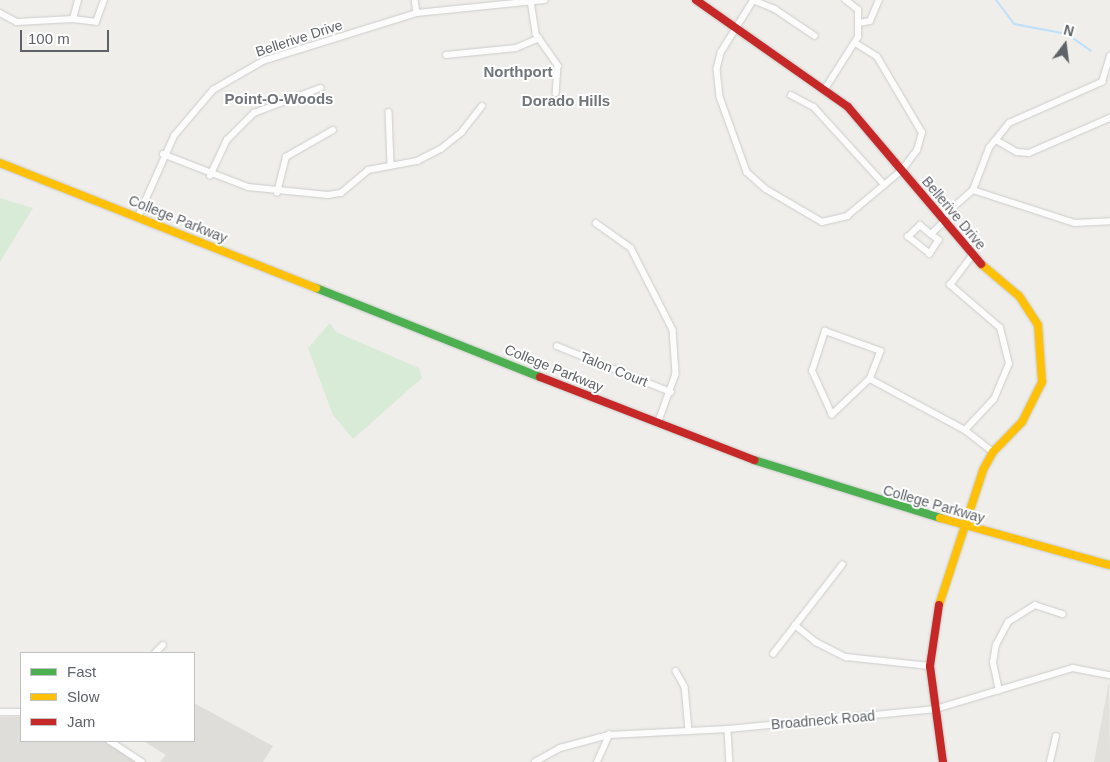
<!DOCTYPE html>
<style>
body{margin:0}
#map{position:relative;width:1110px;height:762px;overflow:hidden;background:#efeeea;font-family:Helvetica,sans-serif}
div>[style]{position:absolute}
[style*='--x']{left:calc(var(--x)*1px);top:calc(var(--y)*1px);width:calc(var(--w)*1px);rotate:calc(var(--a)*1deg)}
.industrial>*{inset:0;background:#dfddda}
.education>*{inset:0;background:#e2e0da}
.green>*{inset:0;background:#d8ebd6}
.stream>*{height:2px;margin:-1px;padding:0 1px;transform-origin:1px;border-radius:1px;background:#bfe0f9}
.roads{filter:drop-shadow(0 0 1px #cbcccc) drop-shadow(0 0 1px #cbcccc)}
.street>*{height:5.5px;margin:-2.75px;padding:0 2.75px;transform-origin:2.75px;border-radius:2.75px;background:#fdfcfc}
.fast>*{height:8px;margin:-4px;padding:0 4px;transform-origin:4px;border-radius:4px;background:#4caf50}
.slow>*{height:8px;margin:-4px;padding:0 4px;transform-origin:4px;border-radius:4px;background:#ffc107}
.jam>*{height:8px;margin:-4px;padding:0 4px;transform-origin:4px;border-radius:4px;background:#c62828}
span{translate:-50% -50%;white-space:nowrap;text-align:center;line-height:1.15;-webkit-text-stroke:4px #fff;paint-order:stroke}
.street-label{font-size:14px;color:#5f6368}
.neighbourhood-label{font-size:15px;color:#70757a;font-weight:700}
.legend{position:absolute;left:20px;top:652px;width:175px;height:90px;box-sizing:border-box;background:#fff;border:1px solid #bfc1c3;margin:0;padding:6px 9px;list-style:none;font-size:15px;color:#5f6368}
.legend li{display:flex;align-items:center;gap:10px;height:25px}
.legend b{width:25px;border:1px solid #bfc1c3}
.north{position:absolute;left:1040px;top:20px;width:50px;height:50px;-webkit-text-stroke:4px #fff;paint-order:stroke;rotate:15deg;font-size:14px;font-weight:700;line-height:20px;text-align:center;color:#5f6368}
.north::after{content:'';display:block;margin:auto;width:18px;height:22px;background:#5f6368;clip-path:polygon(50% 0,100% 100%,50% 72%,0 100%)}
.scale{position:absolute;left:20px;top:30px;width:89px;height:22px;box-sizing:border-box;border:2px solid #5f6368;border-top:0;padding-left:6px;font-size:15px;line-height:18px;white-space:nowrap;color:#5f6368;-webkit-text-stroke:4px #fff;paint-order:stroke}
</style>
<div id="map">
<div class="industrial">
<div style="clip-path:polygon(194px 703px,273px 746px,263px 762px,160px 762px,166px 755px,143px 741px,194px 741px)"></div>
<div style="clip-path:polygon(0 717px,21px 717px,21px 741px,110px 741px,142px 762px,0 762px)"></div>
</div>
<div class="education">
<div style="clip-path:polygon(1109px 681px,1110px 762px,1094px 762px)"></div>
</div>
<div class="green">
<div style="clip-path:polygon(0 198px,33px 208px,0 262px)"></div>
<div style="clip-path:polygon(330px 323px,336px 332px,419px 368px,422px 378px,353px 439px,333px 415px,308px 348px)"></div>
</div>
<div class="stream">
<div style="--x:996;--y:0;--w:30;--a:53"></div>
<div style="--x:1014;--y:24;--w:54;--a:10.7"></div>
<div style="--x:1067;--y:34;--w:29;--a:35"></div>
</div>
<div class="roads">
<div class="street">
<div style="--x:415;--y:0;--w:13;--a:81"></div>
<div style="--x:753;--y:0;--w:24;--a:22"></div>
<div style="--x:775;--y:9;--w:48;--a:34"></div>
<div style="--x:754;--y:0;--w:62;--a:121.9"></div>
<div style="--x:721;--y:53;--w:16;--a:104"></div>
<div style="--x:717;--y:69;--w:28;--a:84"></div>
<div style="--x:720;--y:97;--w:80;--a:70.2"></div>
<div style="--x:747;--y:172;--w:25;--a:42"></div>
<div style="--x:766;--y:189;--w:65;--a:30.5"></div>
<div style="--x:822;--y:222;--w:26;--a:-13"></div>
<div style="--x:847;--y:216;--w:72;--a:-39.9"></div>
<div style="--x:902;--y:170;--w:25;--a:-53"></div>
<div style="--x:917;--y:150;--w:18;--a:-74"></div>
<div style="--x:922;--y:133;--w:88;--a:-120.6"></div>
<div style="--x:877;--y:57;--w:25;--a:-148"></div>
<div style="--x:531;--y:1;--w:33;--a:81"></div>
<div style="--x:536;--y:34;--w:39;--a:55"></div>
<div style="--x:558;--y:66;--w:27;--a:94"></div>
<div style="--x:0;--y:13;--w:19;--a:28"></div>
<div style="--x:17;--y:22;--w:56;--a:-3.1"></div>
<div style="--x:73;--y:19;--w:23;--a:7"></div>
<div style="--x:96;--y:22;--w:23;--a:-70"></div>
<div style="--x:73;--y:19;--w:20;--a:-75"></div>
<div style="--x:859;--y:23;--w:11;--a:-10"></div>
<div style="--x:870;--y:21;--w:23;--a:-67"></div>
<div style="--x:446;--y:55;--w:70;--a:-5.7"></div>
<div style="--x:516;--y:48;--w:25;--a:-23"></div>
<div style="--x:825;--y:89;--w:62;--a:-57.6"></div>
<div style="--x:858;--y:37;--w:27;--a:-90"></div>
<div style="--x:858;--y:10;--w:16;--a:-142"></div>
<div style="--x:791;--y:95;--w:26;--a:28"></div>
<div style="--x:814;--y:107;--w:105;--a:47.7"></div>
<div style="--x:389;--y:112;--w:51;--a:87.8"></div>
<div style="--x:996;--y:140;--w:24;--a:30"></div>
<div style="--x:1017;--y:152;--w:12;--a:5"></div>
<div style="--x:1029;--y:153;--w:88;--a:-23.4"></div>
<div style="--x:163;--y:154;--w:91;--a:21.2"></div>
<div style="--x:248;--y:187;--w:80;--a:5.7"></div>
<div style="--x:328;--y:195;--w:13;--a:-9"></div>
<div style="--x:341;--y:193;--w:35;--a:-40"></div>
<div style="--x:368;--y:170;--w:50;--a:-10.4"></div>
<div style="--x:417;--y:161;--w:27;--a:-27"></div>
<div style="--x:441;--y:149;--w:26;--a:-39"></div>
<div style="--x:461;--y:133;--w:34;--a:-52"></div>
<div style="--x:210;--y:176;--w:40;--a:-65"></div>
<div style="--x:227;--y:140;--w:38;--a:-45"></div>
<div style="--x:254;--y:113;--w:71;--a:-20.7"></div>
<div style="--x:973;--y:190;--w:107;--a:17.9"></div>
<div style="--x:1075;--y:223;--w:35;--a:-3"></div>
<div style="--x:277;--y:193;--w:37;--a:-76"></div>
<div style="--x:286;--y:157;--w:54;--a:-29.9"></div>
<div style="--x:138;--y:217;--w:89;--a:-66"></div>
<div style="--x:174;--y:136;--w:60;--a:-49.7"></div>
<div style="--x:213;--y:90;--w:58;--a:-30.1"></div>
<div style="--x:263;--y:61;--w:161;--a:-17.3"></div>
<div style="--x:417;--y:13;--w:128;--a:-5.8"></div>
<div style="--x:941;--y:218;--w:43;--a:-41.2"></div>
<div style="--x:973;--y:190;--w:45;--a:-69.1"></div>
<div style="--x:989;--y:148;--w:32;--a:-51"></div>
<div style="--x:1009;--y:123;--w:102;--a:-23.8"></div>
<div style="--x:1102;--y:82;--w:27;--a:-73"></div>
<div style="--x:596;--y:223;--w:43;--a:35.5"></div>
<div style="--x:631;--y:248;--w:92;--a:62.9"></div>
<div style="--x:673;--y:330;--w:44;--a:86.1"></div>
<div style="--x:676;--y:374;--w:53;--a:109.8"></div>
<div style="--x:931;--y:234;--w:10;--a:37"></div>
<div style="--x:939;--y:240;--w:17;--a:123"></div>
<div style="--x:930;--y:254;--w:28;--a:-142"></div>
<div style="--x:908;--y:237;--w:17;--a:-45"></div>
<div style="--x:920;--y:225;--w:14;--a:39"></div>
<div style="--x:931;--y:234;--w:18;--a:-43"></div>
<div style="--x:825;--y:331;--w:59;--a:19.7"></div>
<div style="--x:881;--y:351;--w:30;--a:111"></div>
<div style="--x:870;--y:379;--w:52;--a:136.5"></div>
<div style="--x:832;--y:415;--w:48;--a:-114.4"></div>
<div style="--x:812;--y:371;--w:42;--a:-72"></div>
<div style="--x:557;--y:346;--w:123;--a:22"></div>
<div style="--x:870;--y:379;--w:108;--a:28.2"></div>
<div style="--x:965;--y:430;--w:36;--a:38"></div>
<div style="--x:965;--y:430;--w:42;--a:-46.9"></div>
<div style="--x:994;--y:399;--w:38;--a:-67"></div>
<div style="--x:1009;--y:364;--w:37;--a:-104"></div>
<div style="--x:1000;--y:328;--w:66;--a:-139.3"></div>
<div style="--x:950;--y:285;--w:36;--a:-53"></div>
<div style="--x:795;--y:625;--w:27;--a:39"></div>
<div style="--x:816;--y:642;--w:34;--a:27"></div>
<div style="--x:846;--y:657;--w:84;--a:6.1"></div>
<div style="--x:155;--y:653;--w:11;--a:-45"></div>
<div style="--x:773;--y:654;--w:113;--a:-52.2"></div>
<div style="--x:676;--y:671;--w:18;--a:61"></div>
<div style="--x:685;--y:687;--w:44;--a:84.8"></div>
<div style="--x:999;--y:691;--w:29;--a:-102"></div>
<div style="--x:993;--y:663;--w:18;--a:-81"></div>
<div style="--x:996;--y:645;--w:26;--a:-62"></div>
<div style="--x:1008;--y:622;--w:32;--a:-32"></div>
<div style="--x:1035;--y:605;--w:29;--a:18"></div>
<div style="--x:0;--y:712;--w:21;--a:0"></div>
<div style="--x:728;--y:729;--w:33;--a:87"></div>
<div style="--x:110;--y:741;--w:38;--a:33"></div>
<div style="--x:535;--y:762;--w:29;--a:-29"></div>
<div style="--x:560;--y:748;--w:51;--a:-14.9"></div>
<div style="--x:609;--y:735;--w:119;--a:-2.9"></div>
<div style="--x:728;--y:729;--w:209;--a:-5.5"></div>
<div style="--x:936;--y:709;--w:143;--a:-16.7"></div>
<div style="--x:1073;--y:668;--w:38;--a:11"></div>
<div style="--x:597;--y:762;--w:30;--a:-66"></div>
<div style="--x:1050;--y:762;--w:26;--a:-77"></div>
</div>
<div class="fast">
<div style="--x:316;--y:288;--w:241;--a:21.7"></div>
<div style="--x:754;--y:460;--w:195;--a:17.3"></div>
</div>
<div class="slow">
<div style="--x:0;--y:163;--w:340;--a:21.6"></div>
<div style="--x:940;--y:518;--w:176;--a:15.5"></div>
<div style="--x:939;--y:605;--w:142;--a:-71.9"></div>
<div style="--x:983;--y:470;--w:21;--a:-61"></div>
<div style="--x:993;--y:452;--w:42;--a:-46"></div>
<div style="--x:1022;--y:422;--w:45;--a:-63.4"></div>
<div style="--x:1042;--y:382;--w:57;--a:-94"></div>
<div style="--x:1038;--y:325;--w:35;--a:-123"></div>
<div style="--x:1019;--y:296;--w:50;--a:-139.9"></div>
</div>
<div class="jam">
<div style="--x:696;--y:0;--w:186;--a:35.1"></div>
<div style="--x:848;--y:107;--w:206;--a:49.7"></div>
<div style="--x:540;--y:377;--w:230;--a:21.2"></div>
<div style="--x:939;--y:605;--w:62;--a:98.4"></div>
<div style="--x:930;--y:666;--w:97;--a:82.3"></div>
</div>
</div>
<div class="street-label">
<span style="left:299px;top:38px;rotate:-18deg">Bellerive Drive</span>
<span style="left:954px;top:213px;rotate:50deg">Bellerive Drive</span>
<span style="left:178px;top:219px;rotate:22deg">College Parkway</span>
<span style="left:554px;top:368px;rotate:22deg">College Parkway</span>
<span style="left:614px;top:369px;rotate:22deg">Talon Court</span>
<span style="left:934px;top:504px;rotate:16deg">College Parkway</span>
<span style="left:823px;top:720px;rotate:-5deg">Broadneck Road</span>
</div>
<div class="neighbourhood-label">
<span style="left:518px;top:72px">Northport</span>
<span style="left:279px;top:99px">Point-O-Woods</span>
<span style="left:566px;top:101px">Dorado Hills</span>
</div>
<ul class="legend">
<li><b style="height:6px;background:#4caf50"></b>Fast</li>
<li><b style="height:6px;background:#ffc107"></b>Slow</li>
<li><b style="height:6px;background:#c62828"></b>Jam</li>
</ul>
<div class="north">N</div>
<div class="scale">100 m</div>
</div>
